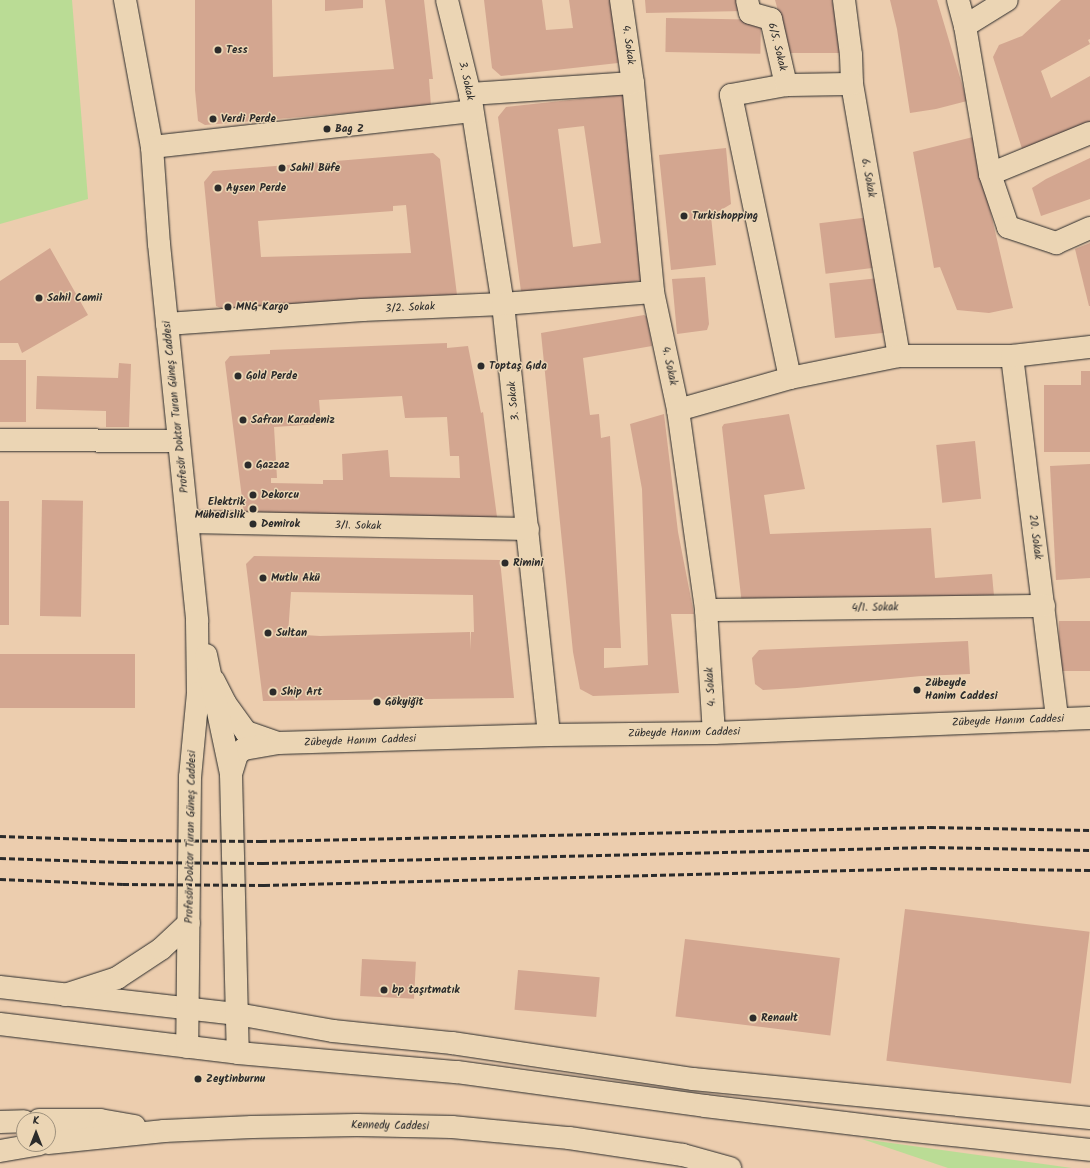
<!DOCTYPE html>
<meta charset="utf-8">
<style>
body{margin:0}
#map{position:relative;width:1090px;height:1168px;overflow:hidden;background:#eccdae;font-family:Kalam,sans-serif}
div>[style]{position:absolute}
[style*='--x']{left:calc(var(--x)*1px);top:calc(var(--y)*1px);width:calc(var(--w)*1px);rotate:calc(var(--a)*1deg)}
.green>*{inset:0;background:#badc95}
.building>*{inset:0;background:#d3a690;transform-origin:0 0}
.roads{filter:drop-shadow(0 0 1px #2b2b2b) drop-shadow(0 0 1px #2b2b2b)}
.street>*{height:22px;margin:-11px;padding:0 11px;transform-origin:11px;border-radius:11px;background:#ebd5b4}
.secondary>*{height:22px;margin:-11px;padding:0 11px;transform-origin:11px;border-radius:11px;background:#ebd5b4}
.primary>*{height:22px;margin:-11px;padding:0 11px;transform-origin:11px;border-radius:11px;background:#ebd5b4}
.highway>*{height:22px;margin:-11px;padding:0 11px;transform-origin:11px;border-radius:11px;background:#ebd5b4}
.rail>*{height:3px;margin-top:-1.5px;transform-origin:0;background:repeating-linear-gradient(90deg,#2b2b2b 0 6px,transparent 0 9px)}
.dots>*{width:11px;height:11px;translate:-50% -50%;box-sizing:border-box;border:2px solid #ebd5b4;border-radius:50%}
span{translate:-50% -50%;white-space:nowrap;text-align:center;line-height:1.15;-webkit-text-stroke:3px #ebd5b4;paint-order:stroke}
.street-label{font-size:11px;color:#2b2b2b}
.poi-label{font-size:11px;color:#2b2b2b;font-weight:700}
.left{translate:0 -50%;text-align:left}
.right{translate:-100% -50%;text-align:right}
.north{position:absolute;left:16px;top:1112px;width:40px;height:40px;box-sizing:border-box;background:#ebd5b4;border:1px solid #9e917d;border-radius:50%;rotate:0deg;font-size:11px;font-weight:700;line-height:16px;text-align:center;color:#2b2b2b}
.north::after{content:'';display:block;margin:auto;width:14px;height:18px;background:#2b2b2b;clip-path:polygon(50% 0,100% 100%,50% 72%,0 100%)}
</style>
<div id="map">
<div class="green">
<div style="clip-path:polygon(0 0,72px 0,88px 199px,0 224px)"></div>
<div style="clip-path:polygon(862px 1139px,1072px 1168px,948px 1168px)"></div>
</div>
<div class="building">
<div style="clip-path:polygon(195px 0,272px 0,273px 77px,394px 69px,385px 0,424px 0,433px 79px,429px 79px,431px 106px,205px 125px,198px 121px,195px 90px)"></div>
<div style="clip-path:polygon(325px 0,363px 0,363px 8px,325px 11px)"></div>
<div style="clip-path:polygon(484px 0,542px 0,546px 30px,573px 28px,569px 0,618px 0,623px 52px,618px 63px,501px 76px,492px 68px)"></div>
<div style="clip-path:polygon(645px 0,742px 0,744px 11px,646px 13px)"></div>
<div style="clip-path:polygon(775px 0,832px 0,843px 53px,790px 53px)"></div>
<div style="clip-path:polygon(890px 0,937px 0,967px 101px,936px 109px,910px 113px,897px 29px)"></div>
<div style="clip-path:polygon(1061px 0,1090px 0,1090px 39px,1088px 40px,1090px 44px,1041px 71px,1051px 98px,1090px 76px,1090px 123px,1024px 155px,993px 57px,999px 45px,1022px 36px)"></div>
<div style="left:666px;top:18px;width:95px;height:34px;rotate:1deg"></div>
<div style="clip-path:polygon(evenodd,625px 94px,643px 280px,522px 299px,498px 117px,506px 107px,625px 94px,584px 126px,601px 243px,573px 247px,558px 129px,584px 126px)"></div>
<div style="clip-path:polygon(973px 137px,1013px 308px,989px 313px,957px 310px,940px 267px,934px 268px,913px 152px)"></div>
<div style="clip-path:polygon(726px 148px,731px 204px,711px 216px,716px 265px,671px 270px,659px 155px)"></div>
<div style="clip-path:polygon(evenodd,433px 153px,440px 159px,457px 295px,223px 309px,216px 306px,204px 182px,213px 171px,433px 153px,406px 205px,411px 253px,261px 257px,258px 221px,393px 211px,393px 206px,406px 205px)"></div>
<div style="clip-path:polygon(1090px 158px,1090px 199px,1041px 216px,1032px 188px,1046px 179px)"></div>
<div style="left:870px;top:217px;width:51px;height:51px;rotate:83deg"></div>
<div style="clip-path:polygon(1090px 243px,1090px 306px,1089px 306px,1075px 249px)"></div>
<div style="clip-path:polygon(50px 248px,88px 315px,22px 353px,18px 343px,0 343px,0 281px)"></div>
<div style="clip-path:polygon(705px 277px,709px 324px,707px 330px,677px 334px,672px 279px)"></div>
<div style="left:879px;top:278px;width:55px;height:50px;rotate:84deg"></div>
<div style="clip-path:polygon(644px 315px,647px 317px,652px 346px,583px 358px,590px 415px,599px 414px,601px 438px,610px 436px,621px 648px,604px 648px,604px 668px,648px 665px,642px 489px,630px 424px,664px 414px,678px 532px,694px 614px,671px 614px,679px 693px,593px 696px,580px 689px,573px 652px,541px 333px)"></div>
<div style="clip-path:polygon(evenodd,447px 343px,447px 348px,468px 346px,481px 413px,483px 412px,497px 517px,495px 519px,244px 514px,225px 362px,230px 356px,270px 354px,270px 350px,447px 343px,402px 396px,405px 418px,447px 417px,450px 456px,459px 456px,460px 478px,390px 477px,388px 450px,342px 454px,343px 480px,323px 480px,323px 484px,271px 483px,271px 478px,277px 478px,274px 427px,321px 424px,319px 400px,402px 396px)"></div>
<div style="left:0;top:360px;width:26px;height:62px"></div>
<div style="clip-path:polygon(119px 363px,131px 364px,129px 427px,106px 427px,106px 411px,36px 409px,37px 376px,118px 378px)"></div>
<div style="clip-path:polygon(1081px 371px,1090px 371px,1090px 452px,1044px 452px,1044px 385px,1081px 385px)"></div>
<div style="clip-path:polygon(789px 414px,805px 489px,764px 495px,770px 534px,931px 528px,935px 578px,992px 574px,994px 596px,742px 605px,722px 427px,724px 424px)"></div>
<div style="left:975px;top:441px;width:58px;height:39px;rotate:84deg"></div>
<div style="clip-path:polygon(1090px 464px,1090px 578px,1056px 580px,1050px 466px)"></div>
<div style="left:42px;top:500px;width:41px;height:116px;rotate:1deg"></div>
<div style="left:0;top:501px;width:9px;height:124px"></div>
<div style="clip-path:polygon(evenodd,254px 556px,500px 560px,514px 698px,263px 701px,246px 564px,254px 556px,291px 592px,473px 595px,474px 632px,471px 632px,471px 650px,470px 632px,320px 636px,288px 634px,291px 592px)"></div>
<div style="left:1090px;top:621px;width:50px;height:31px;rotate:90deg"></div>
<div style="clip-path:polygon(968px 641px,970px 674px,921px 676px,797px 688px,763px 690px,755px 684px,752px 658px,759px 650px)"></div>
<div style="left:0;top:654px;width:135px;height:54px"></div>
<div style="left:905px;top:909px;width:186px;height:153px;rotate:7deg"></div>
<div style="left:685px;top:939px;width:156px;height:78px;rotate:7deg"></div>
<div style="left:362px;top:959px;width:54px;height:37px;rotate:3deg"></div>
<div style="left:518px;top:970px;width:82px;height:40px;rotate:5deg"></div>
</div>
<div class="roads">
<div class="street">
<div style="--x:447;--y:0;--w:97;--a:76.3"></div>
<div style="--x:470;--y:94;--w:213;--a:81.1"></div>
<div style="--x:503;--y:304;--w:433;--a:83.9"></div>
<div style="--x:621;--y:0;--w:84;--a:81.8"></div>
<div style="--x:633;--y:83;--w:210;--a:84.5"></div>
<div style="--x:653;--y:292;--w:121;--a:78"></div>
<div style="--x:678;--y:410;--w:202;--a:82"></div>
<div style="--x:706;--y:610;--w:123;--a:86.3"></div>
<div style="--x:747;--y:0;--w:13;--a:77"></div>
<div style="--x:750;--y:13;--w:22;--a:16"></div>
<div style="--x:771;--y:19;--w:68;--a:77.2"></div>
<div style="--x:844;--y:0;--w:55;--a:82.7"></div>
<div style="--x:851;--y:55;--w:29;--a:88"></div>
<div style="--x:852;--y:84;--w:276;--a:80.2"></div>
<div style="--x:958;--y:0;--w:27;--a:75"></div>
<div style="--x:965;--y:26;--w:150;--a:80.4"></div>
<div style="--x:990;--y:174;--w:56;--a:71.2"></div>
<div style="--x:1008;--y:227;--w:51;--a:18.4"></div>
<div style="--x:1056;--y:243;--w:37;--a:-24"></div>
<div style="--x:965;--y:26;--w:49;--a:-31.8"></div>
<div style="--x:470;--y:94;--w:163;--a:-3.9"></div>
<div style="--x:152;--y:147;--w:322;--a:-6.4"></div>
<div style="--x:990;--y:174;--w:108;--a:-22.3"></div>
<div style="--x:167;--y:324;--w:196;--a:-4.1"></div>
<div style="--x:362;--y:310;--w:141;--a:-2.4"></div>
<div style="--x:503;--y:304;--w:150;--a:-4.6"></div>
<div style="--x:1012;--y:356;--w:366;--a:82.9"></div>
<div style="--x:790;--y:378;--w:289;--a:-101.8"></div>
<div style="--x:731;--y:95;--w:56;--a:-10.3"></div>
<div style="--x:786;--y:85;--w:66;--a:-0.9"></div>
<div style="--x:678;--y:410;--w:116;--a:-15.9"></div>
<div style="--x:790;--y:378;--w:111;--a:-11.4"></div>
<div style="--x:899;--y:356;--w:113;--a:0"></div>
<div style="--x:1012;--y:356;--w:79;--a:-6.6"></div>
<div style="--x:0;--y:440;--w:179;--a:0.3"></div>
<div style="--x:188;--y:522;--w:340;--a:1.2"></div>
<div style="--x:706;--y:610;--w:338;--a:-0.7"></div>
</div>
<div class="secondary">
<div style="--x:214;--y:681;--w:25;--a:63"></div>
<div style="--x:225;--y:703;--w:36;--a:54"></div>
<div style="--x:246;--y:732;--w:31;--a:19"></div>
<div style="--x:231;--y:774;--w:21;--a:-73"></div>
<div style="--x:237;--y:754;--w:9;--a:-36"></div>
<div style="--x:244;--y:749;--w:35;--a:-10"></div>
<div style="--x:278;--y:743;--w:271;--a:-1.7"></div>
<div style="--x:549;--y:735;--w:165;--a:-0.7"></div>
<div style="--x:714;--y:733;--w:376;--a:-2.3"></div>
<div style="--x:0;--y:987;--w:239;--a:6.5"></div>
<div style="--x:237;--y:1014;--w:97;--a:10"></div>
<div style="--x:333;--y:1031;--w:120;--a:5.8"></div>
<div style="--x:452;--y:1043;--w:244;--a:8.5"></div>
<div style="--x:693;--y:1079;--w:399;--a:5.6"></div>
<div style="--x:0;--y:1024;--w:240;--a:6.9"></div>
<div style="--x:238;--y:1053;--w:220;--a:5"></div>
<div style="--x:457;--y:1072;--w:250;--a:7.8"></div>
<div style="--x:705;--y:1106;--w:191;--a:6.9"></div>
<div style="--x:895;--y:1129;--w:196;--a:6.1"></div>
</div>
<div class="primary">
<div style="--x:125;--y:0;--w:149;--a:79.6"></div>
<div style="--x:152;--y:147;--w:97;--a:85.9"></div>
<div style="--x:159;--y:244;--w:379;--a:84.2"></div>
<div style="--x:197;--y:621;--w:72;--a:89.2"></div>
<div style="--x:198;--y:693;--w:84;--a:95.4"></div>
<div style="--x:190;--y:777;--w:270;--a:90.6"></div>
<div style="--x:206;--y:655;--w:122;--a:78.1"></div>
<div style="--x:231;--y:774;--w:279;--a:88.6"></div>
<div style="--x:65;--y:995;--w:55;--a:-18.1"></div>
<div style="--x:117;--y:978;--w:53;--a:-33.4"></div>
<div style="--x:161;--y:949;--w:38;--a:-43"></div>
</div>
<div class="highway">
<div style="--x:39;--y:1120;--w:61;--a:0"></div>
<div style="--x:100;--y:1120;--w:35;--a:10"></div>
<div style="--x:0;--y:1122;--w:24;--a:-2"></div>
<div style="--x:48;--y:1143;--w:117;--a:-5.9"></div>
<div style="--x:164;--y:1131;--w:88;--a:-2.6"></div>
<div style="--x:252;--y:1127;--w:105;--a:-1.1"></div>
<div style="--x:357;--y:1125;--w:95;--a:1.2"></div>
<div style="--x:452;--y:1127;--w:118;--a:5.4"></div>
<div style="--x:569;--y:1138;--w:115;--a:8.5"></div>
<div style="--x:683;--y:1155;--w:49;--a:15.5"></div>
<div style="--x:0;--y:1151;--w:40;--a:-10"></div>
</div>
</div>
<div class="rail">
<div style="--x:0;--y:836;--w:121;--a:1.9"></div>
<div style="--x:121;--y:840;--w:140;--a:0.4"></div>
<div style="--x:261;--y:841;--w:669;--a:-1.2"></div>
<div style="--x:930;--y:827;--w:160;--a:1.1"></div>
<div style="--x:0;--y:858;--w:122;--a:1.9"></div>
<div style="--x:122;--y:862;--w:141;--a:0.4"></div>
<div style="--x:263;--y:863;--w:667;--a:-1.37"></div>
<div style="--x:930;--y:847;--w:160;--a:1.1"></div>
<div style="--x:0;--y:879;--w:123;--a:2.3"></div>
<div style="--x:123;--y:884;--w:141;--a:0.4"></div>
<div style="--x:264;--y:885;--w:667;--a:-1.46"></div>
<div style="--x:931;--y:868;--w:159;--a:0.7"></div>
</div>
<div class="dots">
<div style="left:218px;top:50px;background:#2b2b2b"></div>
<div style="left:213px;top:119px;background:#2b2b2b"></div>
<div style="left:327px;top:129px;background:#2b2b2b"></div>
<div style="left:282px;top:168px;background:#2b2b2b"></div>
<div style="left:218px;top:188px;background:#2b2b2b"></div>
<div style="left:684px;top:216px;background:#2b2b2b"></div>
<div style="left:39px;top:298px;background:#2b2b2b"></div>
<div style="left:228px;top:307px;background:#2b2b2b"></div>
<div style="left:481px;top:366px;background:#2b2b2b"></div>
<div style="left:238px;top:376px;background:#2b2b2b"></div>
<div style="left:243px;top:420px;background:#2b2b2b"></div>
<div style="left:248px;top:465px;background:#2b2b2b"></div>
<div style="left:253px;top:495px;background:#2b2b2b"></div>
<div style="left:253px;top:509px;background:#2b2b2b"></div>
<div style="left:253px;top:524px;background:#2b2b2b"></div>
<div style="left:505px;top:563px;background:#2b2b2b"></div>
<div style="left:263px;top:578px;background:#2b2b2b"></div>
<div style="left:268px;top:633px;background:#2b2b2b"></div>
<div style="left:917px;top:690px;background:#2b2b2b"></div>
<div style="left:273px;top:692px;background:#2b2b2b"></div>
<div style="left:377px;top:702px;background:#2b2b2b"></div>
<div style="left:384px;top:990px;background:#2b2b2b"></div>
<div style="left:753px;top:1018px;background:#2b2b2b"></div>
<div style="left:198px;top:1079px;background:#2b2b2b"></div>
</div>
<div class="street-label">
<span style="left:628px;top:45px;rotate:82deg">4. Sokak</span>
<span style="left:777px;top:47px;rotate:76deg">6/5. Sokak</span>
<span style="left:466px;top:81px;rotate:78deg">3. Sokak</span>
<span style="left:868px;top:178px;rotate:80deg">6. Sokak</span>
<span style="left:410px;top:308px;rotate:-3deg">3/2. Sokak</span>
<span style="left:669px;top:366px;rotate:78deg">4. Sokak</span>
<span style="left:514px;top:401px;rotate:-96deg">3. Sokak</span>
<span style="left:176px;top:407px;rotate:-96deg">Profesör Doktor Turan Güneş Caddesi</span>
<span style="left:358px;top:526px;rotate:1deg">3/1. Sokak</span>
<span style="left:1035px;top:537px;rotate:83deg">20. Sokak</span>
<span style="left:875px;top:608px;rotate:-1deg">4/1. Sokak</span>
<span style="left:711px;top:687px;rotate:-94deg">4. Sokak</span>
<span style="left:1008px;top:721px;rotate:-2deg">Zübeyde Hanım Caddesi</span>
<span style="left:684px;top:733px;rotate:-1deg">Zübeyde Hanım Caddesi</span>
<span style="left:360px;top:741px;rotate:-2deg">Zübeyde Hanım Caddesi</span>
<span style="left:191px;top:837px;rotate:-89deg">Profesör Doktor Turan Güneş Caddesi</span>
<span style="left:390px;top:1126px;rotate:1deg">Kennedy Caddesi</span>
</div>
<div class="poi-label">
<span class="left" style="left:226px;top:50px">Tess</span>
<span class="left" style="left:221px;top:119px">Verdi Perde</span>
<span class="left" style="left:335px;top:129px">Bag Z</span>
<span class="left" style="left:290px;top:168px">Sahil Büfe</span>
<span class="left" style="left:226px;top:188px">Aysen Perde</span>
<span class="left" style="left:692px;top:216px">Turkishopping</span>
<span class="left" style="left:47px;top:298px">Sahil Camii</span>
<span class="left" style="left:236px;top:307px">MNG Kargo</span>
<span class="left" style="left:489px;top:366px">Toptaş Gıda</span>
<span class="left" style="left:246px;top:376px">Gold Perde</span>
<span class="left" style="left:251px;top:420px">Safran Karadeniz</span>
<span class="left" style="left:256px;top:465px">Gazzaz</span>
<span class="left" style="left:261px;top:495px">Dekorcu</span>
<span class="right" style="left:245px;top:509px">Elektrik<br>Mühedislik</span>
<span class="left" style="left:261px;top:524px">Demirok</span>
<span class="left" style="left:513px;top:563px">Rimini</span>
<span class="left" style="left:271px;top:578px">Mutlu Akü</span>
<span class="left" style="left:276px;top:633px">Sultan</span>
<span class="left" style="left:925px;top:690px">Zübeyde<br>Hanim Caddesi</span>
<span class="left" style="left:281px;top:692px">Ship Art</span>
<span class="left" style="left:385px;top:702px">Gökyiğit</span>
<span class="left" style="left:392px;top:990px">bp taşıtmatık</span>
<span class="left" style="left:761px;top:1018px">Renault</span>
<span class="left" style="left:206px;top:1079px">Zeytinburnu</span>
</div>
<div class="north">K</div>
</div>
